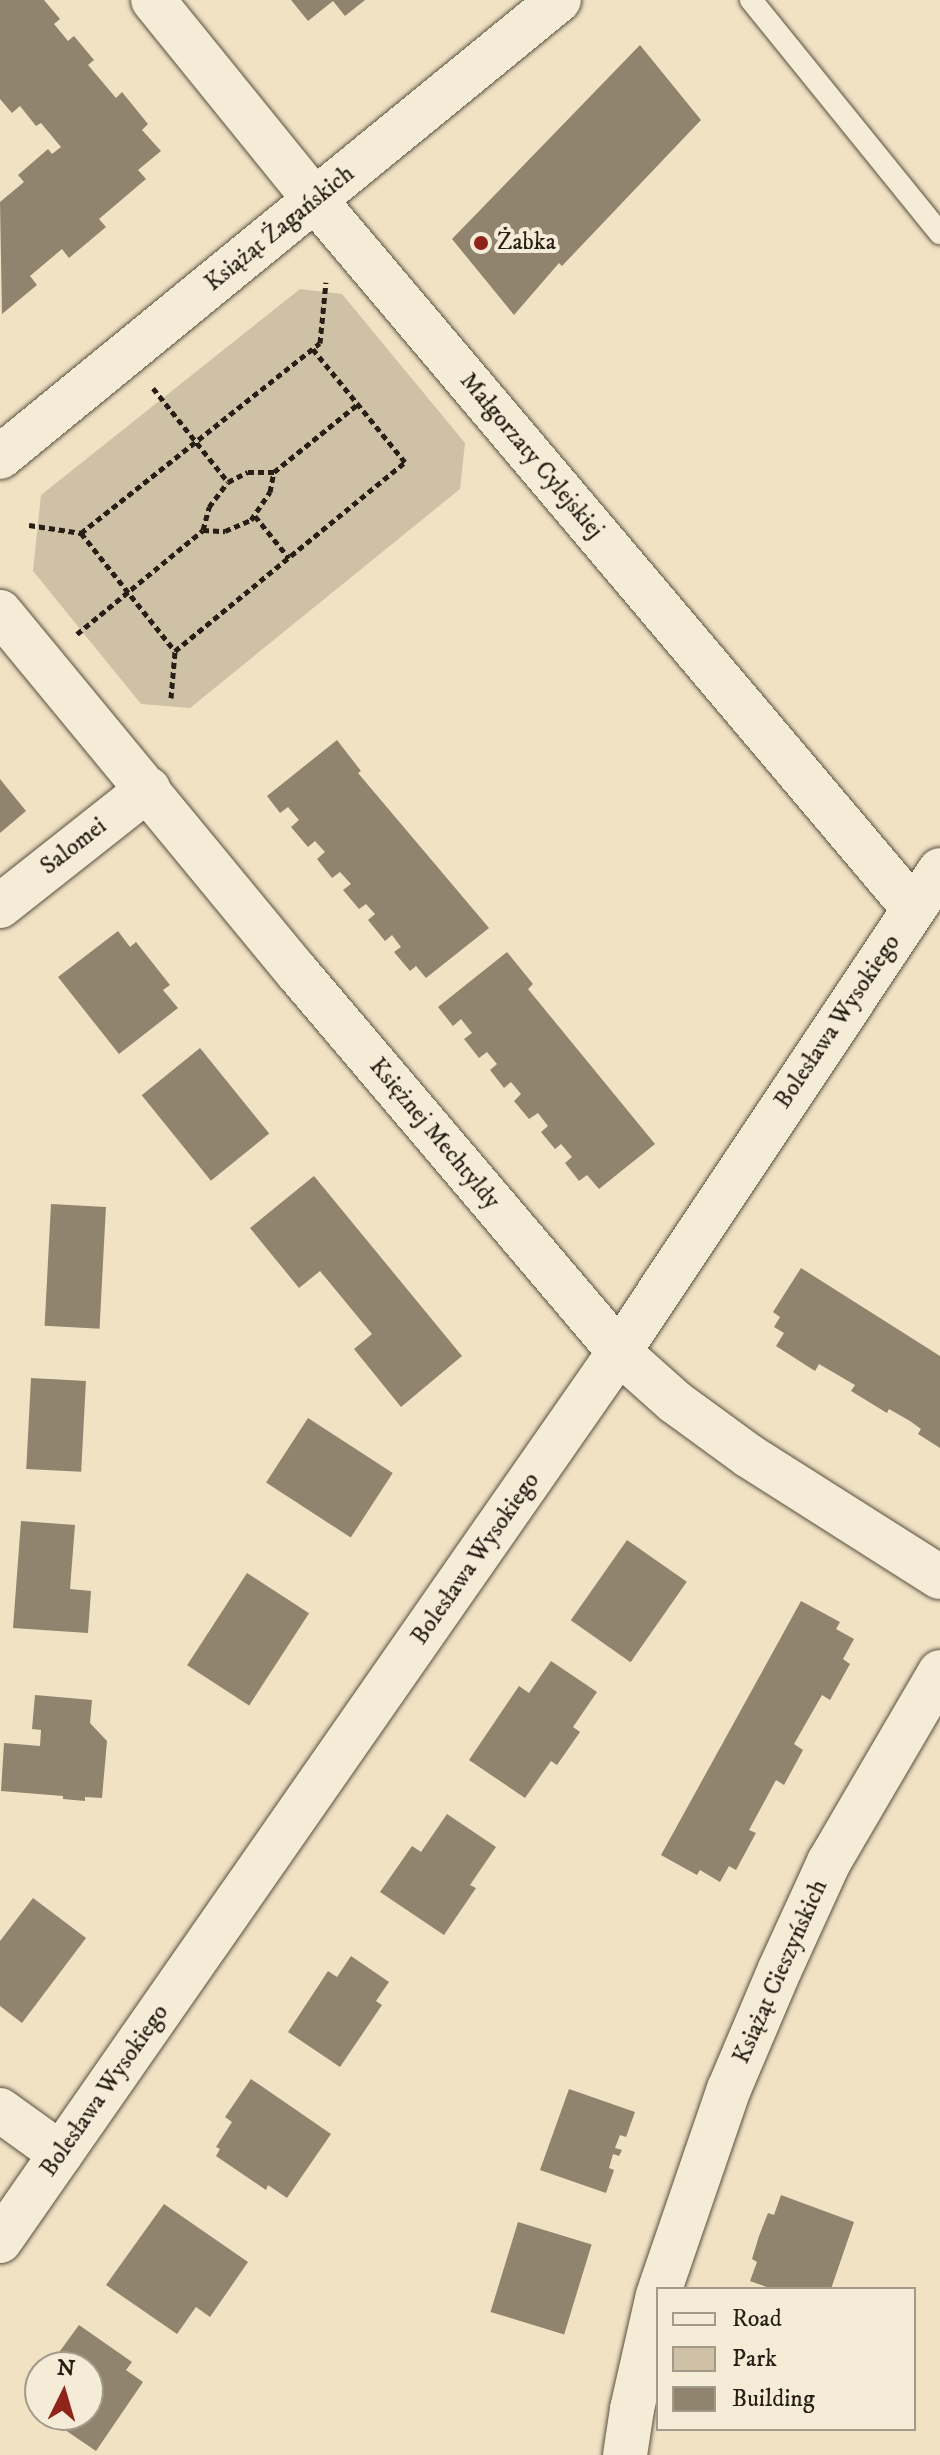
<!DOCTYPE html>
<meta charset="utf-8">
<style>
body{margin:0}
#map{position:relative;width:940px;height:2455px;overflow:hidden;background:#f0e2c3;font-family:"IM FELL DW Pica",serif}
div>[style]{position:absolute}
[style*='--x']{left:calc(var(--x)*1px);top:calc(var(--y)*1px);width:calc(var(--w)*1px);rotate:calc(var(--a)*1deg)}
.green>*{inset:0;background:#cec1a5}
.building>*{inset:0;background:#90846f;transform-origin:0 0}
.path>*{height:5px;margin-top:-2.5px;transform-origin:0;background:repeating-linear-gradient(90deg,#271f15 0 6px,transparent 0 10px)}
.roads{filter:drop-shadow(0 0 2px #595040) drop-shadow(0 0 2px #595040)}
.service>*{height:22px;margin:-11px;padding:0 11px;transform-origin:11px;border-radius:11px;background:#f5ecd8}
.minor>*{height:44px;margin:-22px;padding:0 22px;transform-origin:22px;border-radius:22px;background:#f5ecd8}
.dots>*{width:22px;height:22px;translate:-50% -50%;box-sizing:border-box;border:4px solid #f5ecd8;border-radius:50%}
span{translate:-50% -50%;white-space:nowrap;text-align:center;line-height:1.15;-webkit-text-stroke:8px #f5ecd8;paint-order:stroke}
.street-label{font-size:24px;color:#271f15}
.poi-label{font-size:24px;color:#271f15}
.left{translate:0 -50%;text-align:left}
.legend{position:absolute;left:656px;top:2287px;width:260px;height:144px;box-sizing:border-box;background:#f5ecd8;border:2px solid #a39a8a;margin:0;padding:10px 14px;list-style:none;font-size:24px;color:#271f15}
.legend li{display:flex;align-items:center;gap:16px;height:40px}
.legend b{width:40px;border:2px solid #a39a8a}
.north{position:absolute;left:24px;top:2351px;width:80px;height:80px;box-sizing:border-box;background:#f5ecd8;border:2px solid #a39a8a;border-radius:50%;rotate:5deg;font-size:22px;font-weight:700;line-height:32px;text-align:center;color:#271f15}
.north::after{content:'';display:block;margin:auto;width:28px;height:36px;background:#8f2418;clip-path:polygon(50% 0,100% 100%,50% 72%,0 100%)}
</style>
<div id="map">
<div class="green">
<div style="clip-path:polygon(300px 289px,342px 294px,465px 443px,460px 489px,190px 708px,141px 704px,33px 571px,41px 495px)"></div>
</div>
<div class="building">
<div style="clip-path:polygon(0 0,44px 0,60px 19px,54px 24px,68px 41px,74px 36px,94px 60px,88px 65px,116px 98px,122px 92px,148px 124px,142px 130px,161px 151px,138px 170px,146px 179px,99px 219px,106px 227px,69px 258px,62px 249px,30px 276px,37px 285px,2px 314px,0 202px,24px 182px,18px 175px,48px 149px,52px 154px,61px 147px,41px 123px,36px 126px,20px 106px,12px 113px,0 99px)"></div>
<div style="clip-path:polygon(291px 0,365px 0,345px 16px,333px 1px,308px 21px)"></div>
<div style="clip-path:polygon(640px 45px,701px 120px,562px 266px,559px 263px,514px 315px,452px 239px)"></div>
<div style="clip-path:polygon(337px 740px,361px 771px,358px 773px,489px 928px,426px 978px,416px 966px,410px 971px,394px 952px,401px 947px,392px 935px,385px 941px,368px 920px,375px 914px,366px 904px,359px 909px,343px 890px,351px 884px,340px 872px,332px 878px,317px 859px,325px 852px,315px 841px,308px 847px,291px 827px,299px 820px,288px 807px,280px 813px,267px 796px)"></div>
<div style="clip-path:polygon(0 779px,26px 811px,0 833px)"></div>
<div style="clip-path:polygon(118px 931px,130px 947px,136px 942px,170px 985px,163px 990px,178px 1008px,119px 1054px,58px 977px)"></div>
<div style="clip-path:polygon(507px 952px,533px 984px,528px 989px,655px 1144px,599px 1189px,587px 1175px,579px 1181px,565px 1163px,572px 1157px,561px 1144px,555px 1149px,541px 1132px,548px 1126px,538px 1113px,529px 1119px,514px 1101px,521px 1094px,511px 1082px,504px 1088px,490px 1070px,497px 1064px,487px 1052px,479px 1058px,464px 1039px,472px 1033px,461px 1019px,453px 1026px,438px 1007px)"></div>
<div style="left:200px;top:1048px;width:110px;height:75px;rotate:51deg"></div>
<div style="clip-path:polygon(314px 1176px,462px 1356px,401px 1407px,354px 1349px,372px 1334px,320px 1271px,299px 1288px,250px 1228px)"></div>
<div style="left:51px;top:1204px;width:55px;height:122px;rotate:3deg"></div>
<div style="clip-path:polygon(801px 1268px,940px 1356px,940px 1448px,918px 1434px,921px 1429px,910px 1421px,889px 1409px,887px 1413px,851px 1391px,855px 1385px,819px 1364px,815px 1371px,776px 1346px,784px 1333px,774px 1327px,780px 1317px,773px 1312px)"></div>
<div style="left:31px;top:1378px;width:55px;height:91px;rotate:3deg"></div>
<div style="left:308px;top:1418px;width:101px;height:77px;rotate:33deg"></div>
<div style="clip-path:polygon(21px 1521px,75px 1525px,70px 1589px,91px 1591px,88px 1633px,13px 1628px)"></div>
<div style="left:627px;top:1540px;width:73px;height:98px;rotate:35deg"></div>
<div style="left:247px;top:1573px;width:74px;height:110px;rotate:33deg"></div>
<div style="clip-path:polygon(801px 1601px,840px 1622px,836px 1629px,854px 1639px,843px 1659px,850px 1664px,830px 1700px,822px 1695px,794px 1744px,803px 1750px,784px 1785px,776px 1780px,749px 1830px,756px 1833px,736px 1870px,729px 1866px,720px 1882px,700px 1870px,697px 1875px,661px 1855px)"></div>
<div style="clip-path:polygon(551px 1661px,597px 1692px,573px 1727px,580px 1732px,557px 1765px,551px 1761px,525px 1798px,469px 1760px,519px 1686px,529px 1693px)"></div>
<div style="clip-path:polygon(35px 1695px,92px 1700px,90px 1723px,107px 1741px,102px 1798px,85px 1797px,85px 1801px,63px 1799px,63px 1796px,1px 1791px,4px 1743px,40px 1746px,41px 1730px,32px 1729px)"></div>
<div style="clip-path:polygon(447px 1814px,496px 1847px,470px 1885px,476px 1888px,444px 1935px,380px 1892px,412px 1846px,421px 1852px)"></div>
<div style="clip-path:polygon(33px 1898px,86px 1938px,22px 2023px,0 2006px,0 1941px)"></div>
<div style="clip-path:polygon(351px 1956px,389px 1982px,376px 2001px,382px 2005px,340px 2067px,288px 2032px,328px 1971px,337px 1977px)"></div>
<div style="clip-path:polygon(251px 2079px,331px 2134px,287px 2198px,268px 2185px,266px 2190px,216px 2156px,220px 2149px,216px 2147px,232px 2122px,225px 2117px)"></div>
<div style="clip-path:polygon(569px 2089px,635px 2112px,626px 2137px,620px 2135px,615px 2148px,622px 2150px,619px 2156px,613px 2154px,609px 2168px,614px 2170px,606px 2193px,540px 2170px)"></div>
<div style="clip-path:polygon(781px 2195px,854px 2222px,831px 2289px,772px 2289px,750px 2281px,757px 2262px,752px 2259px,759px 2236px,768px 2213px,774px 2215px)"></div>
<div style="clip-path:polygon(164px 2204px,248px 2262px,210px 2317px,196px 2307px,177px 2334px,106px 2285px)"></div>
<div style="left:518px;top:2222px;width:77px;height:94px;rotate:17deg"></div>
<div style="clip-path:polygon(79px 2325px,132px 2362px,126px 2370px,143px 2382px,96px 2451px,43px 2415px,88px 2415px,88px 2367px,59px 2367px,52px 2362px)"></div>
</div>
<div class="path">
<div style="--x:153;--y:388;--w:120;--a:51.4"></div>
<div style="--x:228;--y:482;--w:22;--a:-27"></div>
<div style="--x:248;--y:472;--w:26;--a:0"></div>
<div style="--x:274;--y:472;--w:108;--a:-39"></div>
<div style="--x:255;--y:516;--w:54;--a:51"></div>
<div style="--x:29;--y:525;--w:53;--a:8.7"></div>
<div style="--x:81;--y:533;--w:305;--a:-38.5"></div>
<div style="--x:320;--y:343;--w:61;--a:-84.4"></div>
<div style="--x:203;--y:530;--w:22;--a:3"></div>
<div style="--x:225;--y:531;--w:28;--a:-23"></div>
<div style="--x:251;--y:520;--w:34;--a:-56"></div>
<div style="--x:270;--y:492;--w:20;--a:-79"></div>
<div style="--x:81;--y:533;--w:151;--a:51.5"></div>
<div style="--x:77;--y:634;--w:163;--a:-39.5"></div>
<div style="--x:203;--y:530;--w:24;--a:-75"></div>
<div style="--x:209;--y:507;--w:31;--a:-53"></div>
<div style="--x:171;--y:698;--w:47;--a:-85.1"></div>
<div style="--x:175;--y:651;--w:298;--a:-39.4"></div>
<div style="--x:405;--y:462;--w:146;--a:-129.2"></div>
</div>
<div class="roads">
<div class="service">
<div style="--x:751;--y:0;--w:300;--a:51"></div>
</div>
<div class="minor">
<div style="--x:153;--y:0;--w:257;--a:51"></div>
<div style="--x:315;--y:200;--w:927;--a:49.81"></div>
<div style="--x:0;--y:457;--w:722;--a:-39.27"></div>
<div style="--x:0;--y:612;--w:467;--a:50.5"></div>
<div style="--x:297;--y:972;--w:498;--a:49.7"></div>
<div style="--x:619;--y:1352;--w:75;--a:41.8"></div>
<div style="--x:675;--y:1402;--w:92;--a:36.1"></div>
<div style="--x:749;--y:1456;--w:226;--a:32.4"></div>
<div style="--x:0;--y:906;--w:189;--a:-38.3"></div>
<div style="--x:0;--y:2110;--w:75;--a:35.8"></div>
<div style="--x:0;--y:2241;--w:1083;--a:-55.15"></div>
<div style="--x:619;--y:1352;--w:579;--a:-56.34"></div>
<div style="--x:660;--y:2289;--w:212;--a:-71"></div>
<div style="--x:729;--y:2089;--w:130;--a:-67"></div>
<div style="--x:780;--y:1969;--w:118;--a:-65.4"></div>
<div style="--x:829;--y:1862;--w:220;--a:-59.7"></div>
<div style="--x:625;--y:2455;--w:47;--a:-81.3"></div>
<div style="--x:632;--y:2409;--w:117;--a:-77.2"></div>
</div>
</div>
<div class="dots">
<div style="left:481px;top:243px;background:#8f2418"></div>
</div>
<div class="street-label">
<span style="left:280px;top:229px;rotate:-39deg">Książąt Żagańskich</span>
<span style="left:531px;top:456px;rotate:50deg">Małgorzaty Cylejskiej</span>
<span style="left:74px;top:847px;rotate:-38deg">Salomei</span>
<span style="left:838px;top:1022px;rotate:-56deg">Bolesława Wysokiego</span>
<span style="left:434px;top:1134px;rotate:50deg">Księżnej Mechtyldy</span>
<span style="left:476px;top:1559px;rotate:-55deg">Bolesława Wysokiego</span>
<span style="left:781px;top:1972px;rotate:-66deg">Książąt Cieszyńskich</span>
<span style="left:105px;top:2091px;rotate:-55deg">Bolesława Wysokiego</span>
</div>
<div class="poi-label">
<span class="left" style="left:497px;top:243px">Żabka</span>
</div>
<ul class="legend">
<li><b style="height:10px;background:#f5ecd8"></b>Road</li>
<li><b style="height:22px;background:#cec1a5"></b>Park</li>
<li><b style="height:22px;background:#90846f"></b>Building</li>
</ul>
<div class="north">N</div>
</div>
